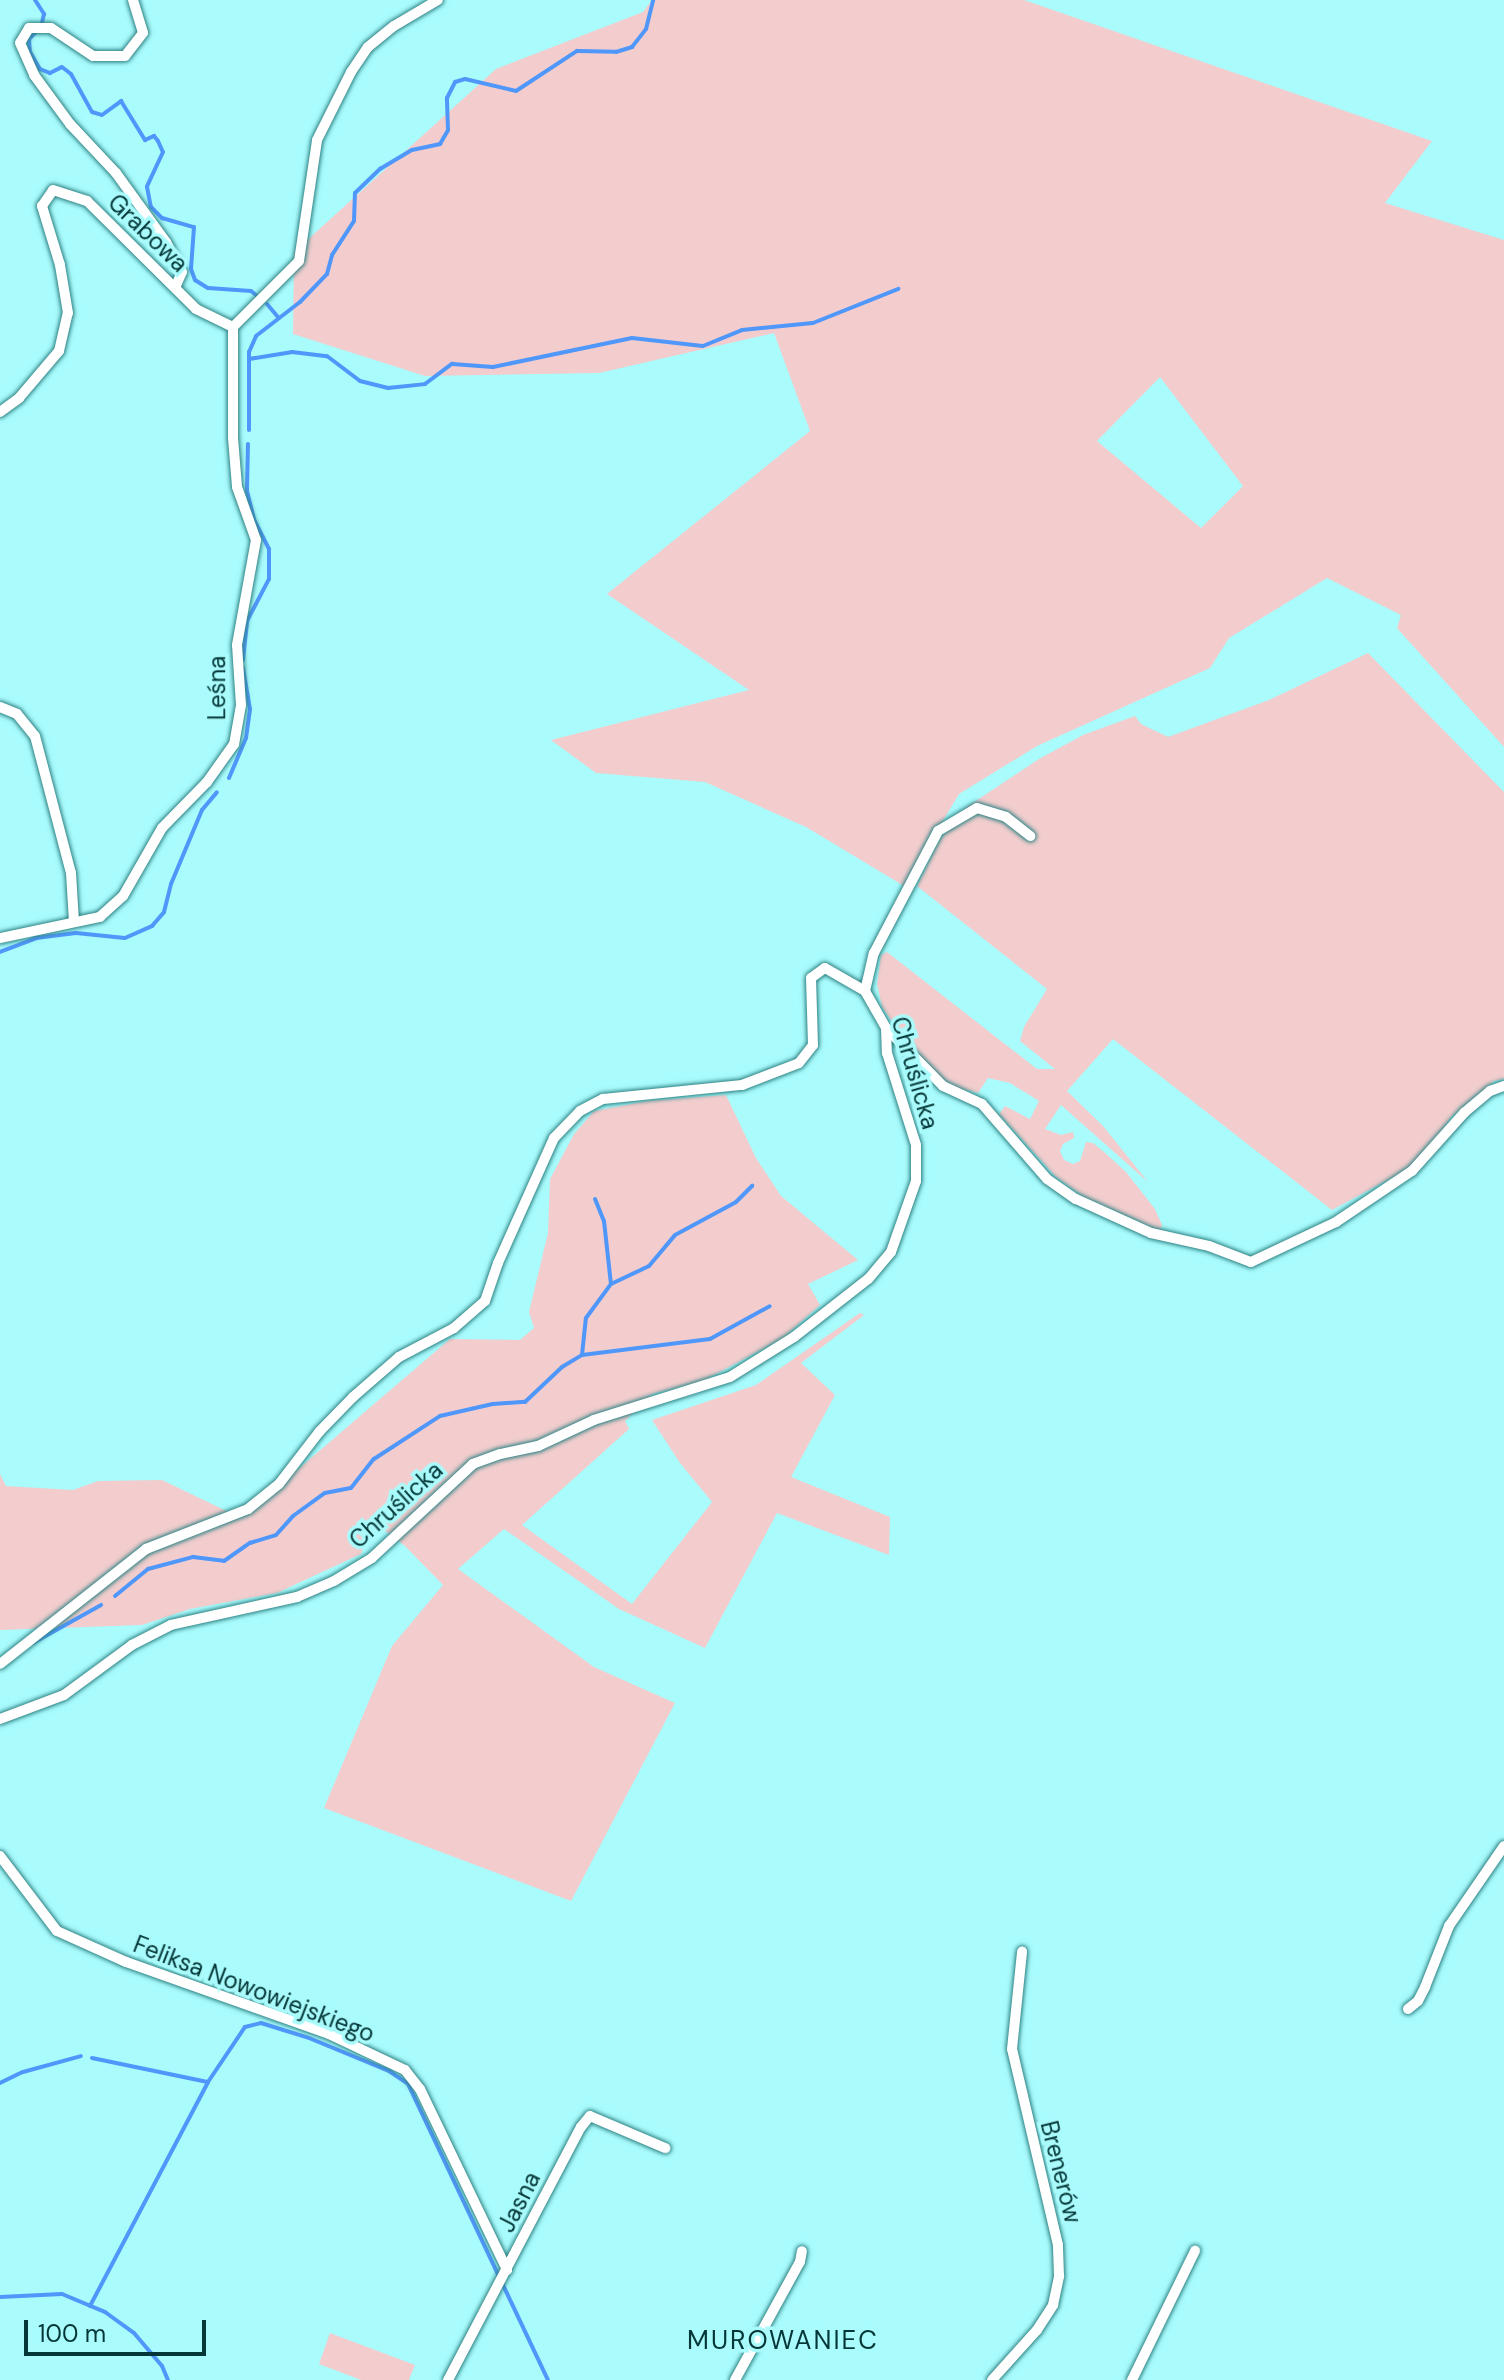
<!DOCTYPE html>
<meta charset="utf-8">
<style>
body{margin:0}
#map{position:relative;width:1504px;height:2380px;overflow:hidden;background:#a9fbfc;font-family:"DM Sans",sans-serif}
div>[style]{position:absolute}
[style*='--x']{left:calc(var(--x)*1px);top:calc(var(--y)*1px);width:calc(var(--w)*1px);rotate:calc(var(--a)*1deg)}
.green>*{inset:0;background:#f3cdce}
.stream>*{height:4px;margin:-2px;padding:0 2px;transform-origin:2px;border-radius:2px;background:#4f97fa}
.roads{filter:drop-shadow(0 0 2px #2d8283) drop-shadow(0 0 2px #2d8283)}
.minor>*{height:10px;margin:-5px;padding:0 5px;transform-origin:5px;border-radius:5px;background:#fff}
span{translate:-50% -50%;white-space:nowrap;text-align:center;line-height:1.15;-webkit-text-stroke:7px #a9fbfc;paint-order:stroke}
.street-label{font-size:24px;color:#053738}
.neighbourhood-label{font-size:26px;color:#053738;letter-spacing:2px}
.scale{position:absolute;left:24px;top:2320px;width:182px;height:36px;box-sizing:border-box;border:4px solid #053738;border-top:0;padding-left:10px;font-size:24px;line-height:28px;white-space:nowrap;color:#053738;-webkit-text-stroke:6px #a9fbfc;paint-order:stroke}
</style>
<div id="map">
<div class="green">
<div style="clip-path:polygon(evenodd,652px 0,1024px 0,1432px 141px,1385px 203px,1504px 240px,1504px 747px,1397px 628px,1401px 615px,1327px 578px,1229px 638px,1210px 668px,1037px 746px,959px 794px,904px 886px,806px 827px,705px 782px,596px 773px,551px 740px,749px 690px,607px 594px,810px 431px,774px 333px,599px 373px,425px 376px,293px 334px,294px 252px,496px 69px,643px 12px,652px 0,1160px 377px,1243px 486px,1201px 528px,1097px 441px,1160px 377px)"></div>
<div style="clip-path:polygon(1368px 653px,1504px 792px,1504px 1079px,1494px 1081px,1451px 1117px,1419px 1163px,1332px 1210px,1113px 1039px,1067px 1091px,1103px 1126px,1148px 1182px,1061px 1105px,1045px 1129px,1061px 1135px,1073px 1132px,1074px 1138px,1063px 1144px,1060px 1151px,1064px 1160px,1073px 1164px,1080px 1161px,1086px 1142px,1093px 1143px,1104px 1152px,1126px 1172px,1155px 1209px,1162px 1225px,1160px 1231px,1084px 1197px,1056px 1177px,999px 1114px,1005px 1106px,1030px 1119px,1039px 1101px,1010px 1083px,988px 1078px,978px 1093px,951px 1086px,912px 1051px,882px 1007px,877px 984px,881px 955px,887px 952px,1037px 1069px,1055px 1069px,1020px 1041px,1024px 1027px,1047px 989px,917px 886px,940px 839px,965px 808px,1039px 759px,1083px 735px,1135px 716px,1141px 724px,1168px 737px,1269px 700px)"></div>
<div style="clip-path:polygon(726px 1095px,756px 1158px,781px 1196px,858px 1260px,808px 1284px,820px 1305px,783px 1338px,703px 1381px,652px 1394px,625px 1421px,629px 1429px,522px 1525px,632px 1604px,712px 1502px,680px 1463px,652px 1420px,756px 1385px,860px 1313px,864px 1315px,801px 1363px,835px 1395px,791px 1477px,890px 1517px,889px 1555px,777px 1513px,705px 1648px,619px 1609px,504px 1529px,458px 1569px,594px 1667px,675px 1703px,571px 1901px,324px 1808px,392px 1646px,443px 1585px,405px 1546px,377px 1525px,368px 1535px,361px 1554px,277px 1593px,190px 1609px,142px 1625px,0 1630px,0 1474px,6px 1486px,73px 1490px,98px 1481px,162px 1480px,241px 1518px,450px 1339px,520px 1340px,534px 1328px,529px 1312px,548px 1233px,550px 1179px,574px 1134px,594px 1111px,647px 1101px)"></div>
<div style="clip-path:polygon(330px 2333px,415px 2365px,409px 2380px,361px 2380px,319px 2364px)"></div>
</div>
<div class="stream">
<div style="--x:35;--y:0;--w:17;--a:57"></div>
<div style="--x:44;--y:14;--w:9;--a:103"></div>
<div style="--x:36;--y:32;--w:10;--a:135"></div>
<div style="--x:29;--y:39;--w:13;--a:86"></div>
<div style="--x:30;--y:52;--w:20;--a:60"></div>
<div style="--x:40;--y:69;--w:11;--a:22"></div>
<div style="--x:50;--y:73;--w:13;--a:-27"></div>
<div style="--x:62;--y:67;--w:11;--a:38"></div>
<div style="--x:71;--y:74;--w:43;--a:61.1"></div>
<div style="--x:92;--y:112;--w:10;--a:17"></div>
<div style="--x:102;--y:115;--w:24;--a:-36"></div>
<div style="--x:121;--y:101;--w:46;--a:58.4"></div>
<div style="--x:145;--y:140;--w:10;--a:-24"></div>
<div style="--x:154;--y:136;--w:6;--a:51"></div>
<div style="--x:158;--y:141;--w:12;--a:66"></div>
<div style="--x:163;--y:152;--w:38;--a:115"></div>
<div style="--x:147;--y:187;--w:20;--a:79"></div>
<div style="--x:151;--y:207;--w:16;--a:45"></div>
<div style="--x:162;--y:218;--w:33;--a:16"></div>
<div style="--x:194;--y:227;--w:42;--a:94.1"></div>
<div style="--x:191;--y:269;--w:12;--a:70"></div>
<div style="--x:195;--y:280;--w:15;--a:32"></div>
<div style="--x:208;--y:288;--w:43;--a:4"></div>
<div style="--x:251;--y:291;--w:6;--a:39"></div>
<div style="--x:267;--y:304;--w:17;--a:50"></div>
<div style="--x:249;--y:359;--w:44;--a:-9.2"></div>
<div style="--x:292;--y:352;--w:35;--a:7"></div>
<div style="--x:327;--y:356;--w:41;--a:37.1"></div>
<div style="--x:360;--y:381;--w:29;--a:14"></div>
<div style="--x:388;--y:388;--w:37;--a:-6"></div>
<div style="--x:425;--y:384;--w:34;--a:-37"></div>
<div style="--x:452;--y:364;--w:41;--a:4.2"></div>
<div style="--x:493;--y:367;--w:142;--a:-11.8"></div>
<div style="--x:632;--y:338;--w:71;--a:6.4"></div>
<div style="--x:703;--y:346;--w:42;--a:-22.3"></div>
<div style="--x:742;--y:330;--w:71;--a:-5.6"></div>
<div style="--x:813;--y:323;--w:92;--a:-21.8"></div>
<div style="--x:249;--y:430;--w:78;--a:-90"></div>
<div style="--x:249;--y:352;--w:17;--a:-66"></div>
<div style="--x:256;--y:336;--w:56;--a:-37.7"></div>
<div style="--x:300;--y:302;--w:39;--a:-46"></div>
<div style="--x:327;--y:274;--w:20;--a:-75"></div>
<div style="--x:332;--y:255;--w:40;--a:-57.1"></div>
<div style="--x:354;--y:221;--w:28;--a:-88"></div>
<div style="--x:355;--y:193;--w:35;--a:-44"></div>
<div style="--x:380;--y:169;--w:37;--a:-31"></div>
<div style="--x:412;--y:150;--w:29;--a:-12"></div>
<div style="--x:440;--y:144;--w:16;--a:-60"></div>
<div style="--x:448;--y:130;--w:32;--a:-92"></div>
<div style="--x:447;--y:98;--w:18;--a:-63"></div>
<div style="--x:455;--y:82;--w:10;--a:-17"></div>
<div style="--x:465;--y:79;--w:52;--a:13.2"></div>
<div style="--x:516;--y:91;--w:73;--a:-33.3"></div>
<div style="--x:577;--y:51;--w:39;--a:1"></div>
<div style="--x:616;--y:52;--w:17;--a:-17"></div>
<div style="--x:632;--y:47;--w:23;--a:-52"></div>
<div style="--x:646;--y:29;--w:30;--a:-76"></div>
<div style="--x:243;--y:660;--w:39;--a:-84"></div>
<div style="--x:247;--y:621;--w:47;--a:-62.4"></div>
<div style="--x:269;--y:579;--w:30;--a:-90"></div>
<div style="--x:269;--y:549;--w:34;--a:-117"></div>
<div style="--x:254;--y:519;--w:30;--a:-104"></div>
<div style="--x:247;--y:490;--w:46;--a:-88.8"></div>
<div style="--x:229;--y:778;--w:43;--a:-67"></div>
<div style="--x:246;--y:738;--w:29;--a:-82"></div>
<div style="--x:250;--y:709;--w:42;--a:-99.7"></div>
<div style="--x:0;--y:952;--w:39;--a:-21"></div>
<div style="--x:36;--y:938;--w:40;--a:-7.1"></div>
<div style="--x:76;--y:933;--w:49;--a:5.8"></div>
<div style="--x:125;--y:938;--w:30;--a:-24"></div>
<div style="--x:152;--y:926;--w:18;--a:-49"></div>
<div style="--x:164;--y:912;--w:29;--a:-76"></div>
<div style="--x:171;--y:884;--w:80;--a:-67.3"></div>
<div style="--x:202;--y:810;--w:23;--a:-50"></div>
<div style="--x:595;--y:1199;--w:24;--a:68"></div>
<div style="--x:604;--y:1221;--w:63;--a:83.7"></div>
<div style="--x:582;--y:1355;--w:129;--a:-7.1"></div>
<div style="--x:710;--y:1339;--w:68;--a:-28.8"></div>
<div style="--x:115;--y:1596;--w:43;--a:-39.3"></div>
<div style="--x:148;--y:1569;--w:47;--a:-14.9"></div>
<div style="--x:193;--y:1557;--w:31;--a:7"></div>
<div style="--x:224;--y:1561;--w:32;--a:-35"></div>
<div style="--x:250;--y:1543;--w:27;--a:-17"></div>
<div style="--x:276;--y:1535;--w:25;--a:-48"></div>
<div style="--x:293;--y:1516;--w:39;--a:-36"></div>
<div style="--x:325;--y:1493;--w:26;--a:-11"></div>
<div style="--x:351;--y:1488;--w:37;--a:-52"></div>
<div style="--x:374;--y:1459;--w:79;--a:-33.1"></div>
<div style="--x:440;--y:1416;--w:54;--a:-12.8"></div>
<div style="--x:493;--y:1404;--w:32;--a:-4"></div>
<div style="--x:525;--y:1402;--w:51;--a:-43.4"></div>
<div style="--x:562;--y:1367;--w:23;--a:-31"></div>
<div style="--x:582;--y:1355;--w:37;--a:-84"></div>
<div style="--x:586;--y:1318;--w:42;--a:-53.7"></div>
<div style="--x:611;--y:1284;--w:42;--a:-25.3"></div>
<div style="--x:649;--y:1266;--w:40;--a:-50"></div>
<div style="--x:675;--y:1235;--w:69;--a:-28.4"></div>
<div style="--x:736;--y:1202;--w:23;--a:-45"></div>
<div style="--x:33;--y:1643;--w:78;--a:-29.2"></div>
<div style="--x:92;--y:2058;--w:118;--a:11.7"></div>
<div style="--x:0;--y:2083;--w:25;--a:-26"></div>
<div style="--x:23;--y:2072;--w:60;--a:-15.4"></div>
<div style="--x:0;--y:2297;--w:62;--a:-2.8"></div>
<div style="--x:62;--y:2294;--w:47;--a:22.7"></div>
<div style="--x:105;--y:2312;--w:36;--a:36"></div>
<div style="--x:134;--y:2333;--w:43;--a:49.7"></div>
<div style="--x:162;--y:2366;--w:15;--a:67"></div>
<div style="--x:90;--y:2306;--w:253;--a:-62.2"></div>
<div style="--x:208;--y:2082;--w:66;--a:-56.1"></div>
<div style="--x:245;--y:2027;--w:16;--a:-14"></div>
<div style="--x:261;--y:2023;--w:50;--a:17.4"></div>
<div style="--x:309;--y:2038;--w:87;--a:22.4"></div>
<div style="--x:389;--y:2071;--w:23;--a:34"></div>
<div style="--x:408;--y:2084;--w:327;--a:64.7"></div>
</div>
<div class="roads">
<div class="minor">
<div style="--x:133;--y:0;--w:34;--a:73"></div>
<div style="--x:143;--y:33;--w:29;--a:128"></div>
<div style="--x:125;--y:56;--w:32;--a:180"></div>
<div style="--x:93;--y:56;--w:50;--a:-146.3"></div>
<div style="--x:51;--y:28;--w:22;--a:180"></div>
<div style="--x:29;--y:28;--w:17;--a:121"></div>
<div style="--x:20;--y:43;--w:35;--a:66"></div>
<div style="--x:34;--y:75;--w:61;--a:53.7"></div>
<div style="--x:70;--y:124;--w:67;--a:46.8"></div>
<div style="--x:116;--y:173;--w:85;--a:54.1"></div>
<div style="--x:166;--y:242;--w:34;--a:62"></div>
<div style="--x:182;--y:272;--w:17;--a:114"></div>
<div style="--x:233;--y:327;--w:93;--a:-45"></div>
<div style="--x:299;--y:261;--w:122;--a:-81.5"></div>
<div style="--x:317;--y:140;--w:76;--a:-63.4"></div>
<div style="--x:351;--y:72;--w:30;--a:-56"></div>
<div style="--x:368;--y:47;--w:33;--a:-39"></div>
<div style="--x:394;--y:26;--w:51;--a:-30.6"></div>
<div style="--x:0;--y:412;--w:24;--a:-36"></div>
<div style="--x:19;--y:398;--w:62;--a:-49.6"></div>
<div style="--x:59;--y:351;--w:39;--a:-77"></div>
<div style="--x:68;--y:313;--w:49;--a:-99.5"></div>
<div style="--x:60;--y:265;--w:62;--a:-107"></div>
<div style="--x:42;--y:206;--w:19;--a:-55"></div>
<div style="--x:53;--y:190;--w:36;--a:18"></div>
<div style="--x:87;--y:201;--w:153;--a:44.7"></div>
<div style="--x:196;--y:309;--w:41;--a:25.9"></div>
<div style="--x:233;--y:327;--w:111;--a:90"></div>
<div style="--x:233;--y:438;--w:49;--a:85.3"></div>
<div style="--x:237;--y:487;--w:56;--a:70.3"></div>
<div style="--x:256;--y:540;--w:107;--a:100.3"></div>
<div style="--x:237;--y:645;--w:60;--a:86.2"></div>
<div style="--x:241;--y:705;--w:40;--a:100"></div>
<div style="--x:234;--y:744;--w:47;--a:125.4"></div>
<div style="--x:207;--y:782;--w:64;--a:134.4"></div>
<div style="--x:162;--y:828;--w:78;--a:119.8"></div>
<div style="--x:123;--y:896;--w:31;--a:138"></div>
<div style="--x:100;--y:917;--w:102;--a:168.1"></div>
<div style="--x:0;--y:707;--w:18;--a:22"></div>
<div style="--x:17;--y:714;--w:28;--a:51"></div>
<div style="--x:35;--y:736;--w:142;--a:75.3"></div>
<div style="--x:71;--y:873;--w:49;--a:86.5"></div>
<div style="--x:865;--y:991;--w:39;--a:-77"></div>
<div style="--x:874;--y:953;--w:138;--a:-62.3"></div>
<div style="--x:938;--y:831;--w:45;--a:-30.5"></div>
<div style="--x:977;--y:808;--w:30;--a:17"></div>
<div style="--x:1006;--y:817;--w:31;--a:38"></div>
<div style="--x:886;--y:1028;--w:81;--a:45.5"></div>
<div style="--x:943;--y:1086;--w:43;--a:24.8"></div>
<div style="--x:982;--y:1104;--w:99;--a:49.1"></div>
<div style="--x:1047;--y:1179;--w:35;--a:35"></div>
<div style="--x:1076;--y:1199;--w:82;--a:24.4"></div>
<div style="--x:1151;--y:1233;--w:59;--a:12.6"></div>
<div style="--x:1209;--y:1246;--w:45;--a:20.9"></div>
<div style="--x:1251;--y:1262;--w:94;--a:-25.2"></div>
<div style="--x:1336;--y:1222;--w:92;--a:-33.9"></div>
<div style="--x:1412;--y:1171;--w:79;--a:-48.1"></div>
<div style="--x:1465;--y:1112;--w:33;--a:-40"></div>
<div style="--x:1490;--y:1091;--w:15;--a:-20"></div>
<div style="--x:0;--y:1664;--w:186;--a:-38.2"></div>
<div style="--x:146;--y:1549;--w:110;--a:-21.4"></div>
<div style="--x:248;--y:1509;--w:40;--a:-39"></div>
<div style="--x:279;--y:1484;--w:66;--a:-52.4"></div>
<div style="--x:319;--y:1432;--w:49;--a:-45.8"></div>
<div style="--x:353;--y:1397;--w:61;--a:-41"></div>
<div style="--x:399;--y:1357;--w:62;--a:-27.8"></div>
<div style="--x:454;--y:1328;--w:41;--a:-41.1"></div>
<div style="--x:485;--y:1301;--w:40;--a:-71.1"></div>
<div style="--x:498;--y:1263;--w:137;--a:-65.9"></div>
<div style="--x:554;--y:1138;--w:37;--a:-46"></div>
<div style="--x:580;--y:1111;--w:26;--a:-28"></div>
<div style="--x:603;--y:1099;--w:140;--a:-5.8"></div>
<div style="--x:742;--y:1085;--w:61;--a:-21.1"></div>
<div style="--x:799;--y:1063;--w:23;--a:-52"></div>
<div style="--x:813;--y:1045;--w:67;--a:-91.7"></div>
<div style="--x:811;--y:978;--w:17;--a:-36"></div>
<div style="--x:825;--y:968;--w:46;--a:29.9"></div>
<div style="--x:865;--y:991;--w:43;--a:60.4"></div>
<div style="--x:886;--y:1028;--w:25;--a:88"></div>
<div style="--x:887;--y:1053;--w:96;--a:72.5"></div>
<div style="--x:916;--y:1145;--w:36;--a:90"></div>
<div style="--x:916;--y:1181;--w:75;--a:109.4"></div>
<div style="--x:891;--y:1252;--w:35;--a:130"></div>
<div style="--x:868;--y:1279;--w:94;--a:141.9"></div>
<div style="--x:794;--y:1337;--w:75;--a:148"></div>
<div style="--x:730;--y:1377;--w:143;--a:162.5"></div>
<div style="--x:594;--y:1420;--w:62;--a:155.1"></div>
<div style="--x:538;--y:1446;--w:39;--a:168"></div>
<div style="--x:500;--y:1454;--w:29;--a:160"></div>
<div style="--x:473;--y:1464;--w:138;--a:137.1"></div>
<div style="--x:372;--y:1558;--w:44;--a:148.8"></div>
<div style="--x:334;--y:1581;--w:40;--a:156.6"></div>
<div style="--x:297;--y:1597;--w:129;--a:167.5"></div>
<div style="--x:171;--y:1625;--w:44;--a:152.9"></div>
<div style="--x:132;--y:1645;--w:84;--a:143.7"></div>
<div style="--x:64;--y:1695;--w:68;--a:159.4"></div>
<div style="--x:0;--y:1856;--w:94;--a:52.8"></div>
<div style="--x:57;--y:1931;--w:76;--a:24.2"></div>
<div style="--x:126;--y:1962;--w:215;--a:19.5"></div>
<div style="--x:329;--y:2034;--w:84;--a:25.3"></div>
<div style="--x:405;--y:2070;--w:24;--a:52"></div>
<div style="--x:420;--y:2089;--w:201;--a:64.3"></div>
<div style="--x:1408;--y:2009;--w:13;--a:-39"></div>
<div style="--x:1418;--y:2001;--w:16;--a:-63"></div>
<div style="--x:1425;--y:1987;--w:66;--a:-68.5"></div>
<div style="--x:1449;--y:1926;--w:97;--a:-55.5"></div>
<div style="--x:448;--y:2380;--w:286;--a:-62.3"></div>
<div style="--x:581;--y:2127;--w:14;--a:-51"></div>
<div style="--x:590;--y:2116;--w:82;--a:23.1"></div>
<div style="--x:735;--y:2380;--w:135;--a:-61.2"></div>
<div style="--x:800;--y:2262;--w:11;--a:-80"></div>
<div style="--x:992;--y:2380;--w:67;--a:-48"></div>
<div style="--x:1037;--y:2330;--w:30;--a:-57"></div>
<div style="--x:1053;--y:2305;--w:30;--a:-78"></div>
<div style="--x:1059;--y:2276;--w:31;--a:-92"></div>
<div style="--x:1058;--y:2245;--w:201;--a:-103.2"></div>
<div style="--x:1012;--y:2049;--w:98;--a:-84.1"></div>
<div style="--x:1132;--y:2380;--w:144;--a:-64"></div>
</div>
</div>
<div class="street-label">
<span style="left:148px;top:233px;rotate:44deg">Grabowa</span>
<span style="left:217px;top:688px;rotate:-90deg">Leśna</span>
<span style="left:915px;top:1073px;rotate:74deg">Chruślicka</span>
<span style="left:396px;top:1505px;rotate:-42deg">Chruślicka</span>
<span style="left:254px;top:1989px;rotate:21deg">Feliksa Nowowiejskiego</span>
<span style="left:1061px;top:2172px;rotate:76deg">Brenerów</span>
<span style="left:519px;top:2202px;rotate:-63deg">Jasna</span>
</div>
<div class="neighbourhood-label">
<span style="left:783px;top:2341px">MUROWANIEC</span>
</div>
<div class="scale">100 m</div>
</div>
